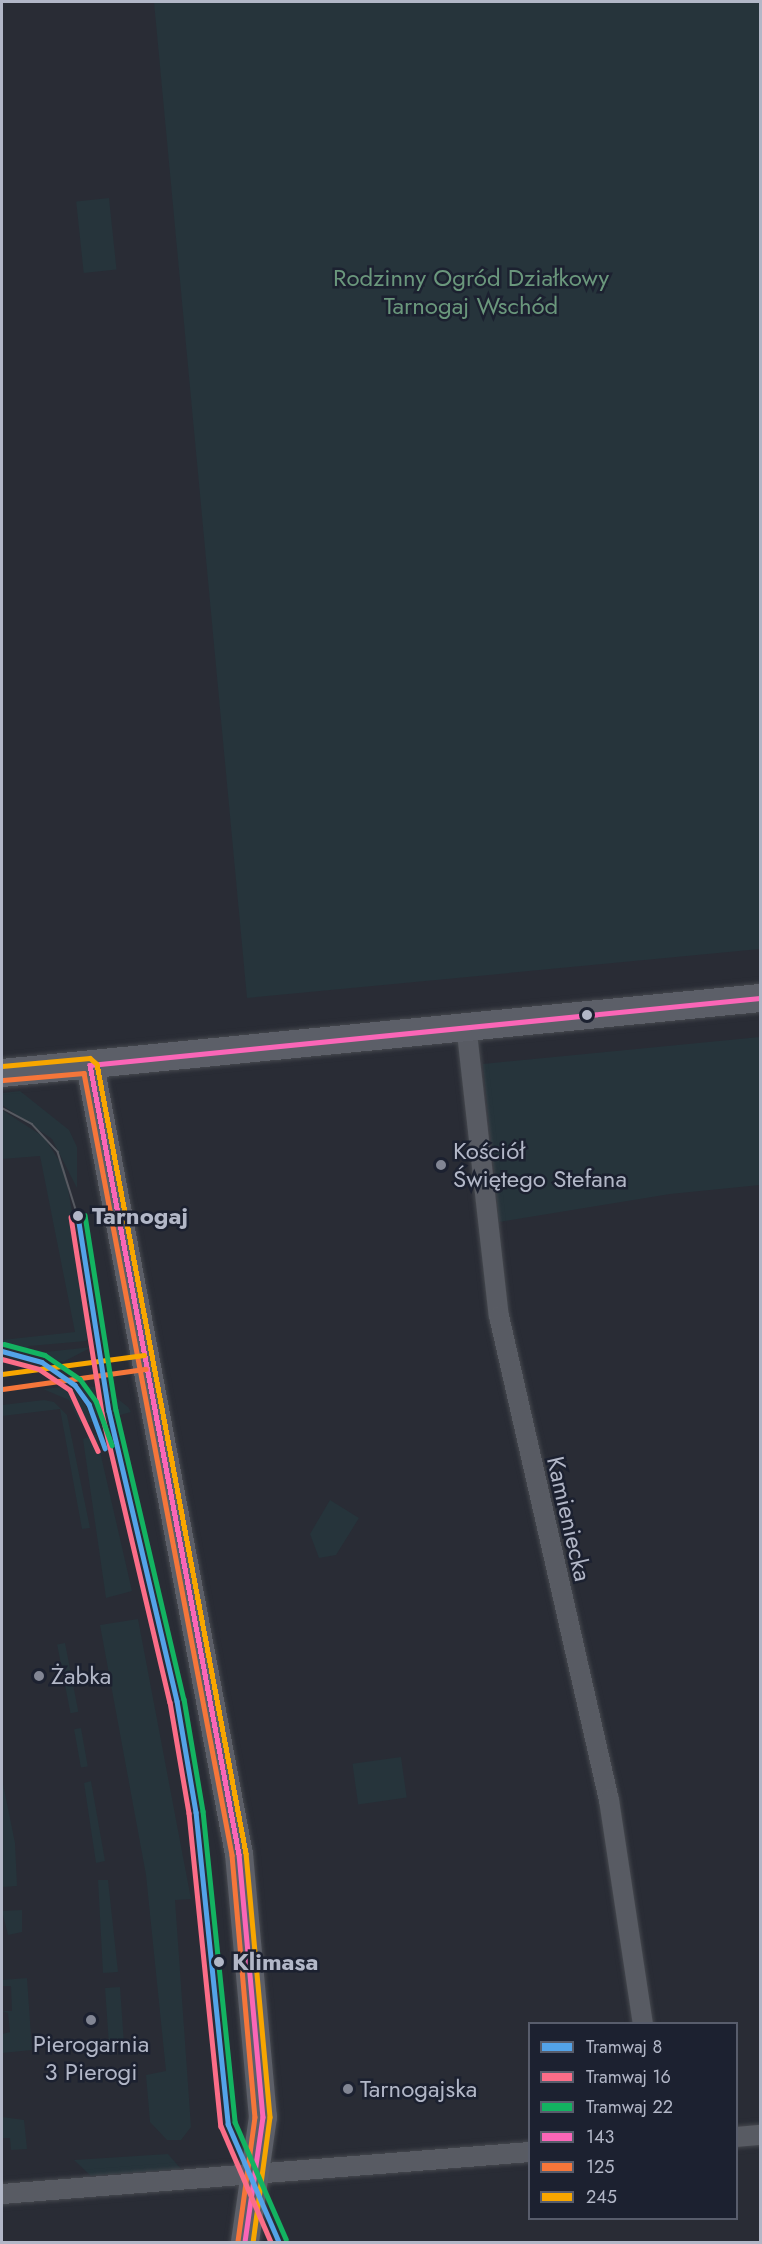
<!DOCTYPE html>
<meta charset="utf-8">
<style>
body{margin:0}
#map{position:relative;width:762px;height:2244px;overflow:hidden;background:#292c35;font-family:Jost,sans-serif}
div>[style]{position:absolute}
[style*='--x']{left:calc(var(--x)*1px);top:calc(var(--y)*1px);width:calc(var(--w)*1px);rotate:calc(var(--a)*1deg)}
.green>*{inset:0;background:#26343b;transform-origin:0 0}
.roads{filter:drop-shadow(0 0 2px #46494f) drop-shadow(0 0 2px #46494f)}
.street>*{height:20px;margin:-10px;padding:0 10px;transform-origin:10px;border-radius:10px;background:#585b63}
.secondary>*{height:28px;margin:-14px;padding:0 14px;transform-origin:14px;border-radius:14px;background:#5c5f68}
.tram>*{height:1.5px;margin:-0.75px;padding:0 0.75px;transform-origin:0.75px;border-radius:0.75px;background:#575a61}
.bus-1>*{height:4.5px;margin:-2.25px;padding:0 2.25px;transform-origin:2.25px;border-radius:2.25px;background:#fa66b7}
.bus-2>*{height:4.5px;margin:-2.25px;padding:0 2.25px;transform-origin:2.25px;border-radius:2.25px;background:#f5763a}
.bus-3>*{height:4.5px;margin:-2.25px;padding:0 2.25px;transform-origin:2.25px;border-radius:2.25px;background:#f7a600}
.tram-1>*{height:4.5px;margin:-2.25px;padding:0 2.25px;transform-origin:2.25px;border-radius:2.25px;background:#53a3e8}
.tram-2>*{height:4.5px;margin:-2.25px;padding:0 2.25px;transform-origin:2.25px;border-radius:2.25px;background:#fb6d88}
.tram-3>*{height:4.5px;margin:-2.25px;padding:0 2.25px;transform-origin:2.25px;border-radius:2.25px;background:#13b361}
.dots>*{width:16px;height:16px;translate:-50% -50%;box-sizing:border-box;border:3px solid #1c2130;border-radius:50%}
span{translate:-50% -50%;white-space:nowrap;text-align:center;line-height:1.15;-webkit-text-stroke:5px #1c2130;paint-order:stroke}
.park-label{font-size:24px;color:#6a977c}
.poi-label{font-size:24px;color:#b2b7c7}
.left{translate:0 -50%;text-align:left}
.stop-label{font-size:24px;color:#b2b7c7;font-weight:700}
.street-label{font-size:24px;color:#b2b7c7}
.frame{position:absolute;inset:0;border:3px solid #b2b7c7;pointer-events:none}
.legend{position:absolute;left:528px;top:2022px;width:210px;height:198px;box-sizing:border-box;background:#1c2130;border:2px solid #585d6c;margin:0;padding:8px 10px;list-style:none;font-size:18px;color:#b2b7c7}
.legend li{display:flex;align-items:center;gap:12px;height:30px}
.legend b{width:30px;border:2px solid #585d6c}
</style>
<div id="map">
<div class="green">
<div style="clip-path:polygon(154px 2px,760px 2px,760px 949px,247px 998px)"></div>
<div style="left:109px;top:198px;width:72px;height:33px;rotate:84deg"></div>
<div style="clip-path:polygon(760px 1037px,760px 1185px,670px 1194px,499px 1222px,483px 1064px)"></div>
<div style="clip-path:polygon(20px 1091px,69px 1130px,77px 1147px,77px 1188px,52px 1139px,2px 1105px,2px 1093px)"></div>
<div style="clip-path:polygon(2px 1110px,44px 1137px,65px 1170px,92px 1332px,86px 1341px,29px 1346px,24px 1353px,2px 1348px,2px 1340px,75px 1332px,40px 1156px,2px 1159px)"></div>
<div style="clip-path:polygon(92px 1347px,63px 1362px,34px 1355px,36px 1353px)"></div>
<div style="clip-path:polygon(80px 1385px,101px 1388px,108px 1418px,99px 1420px)"></div>
<div style="clip-path:polygon(71px 1386px,85px 1405px,93px 1422px,80px 1423px,69px 1400px,43px 1389px)"></div>
<div style="clip-path:polygon(108px 1391px,128px 1407px,131px 1412px,113px 1417px)"></div>
<div style="clip-path:polygon(44px 1400px,54px 1402px,67px 1415px,90px 1528px,82px 1529px,60px 1409px,2px 1416px,2px 1405px)"></div>
<div style="clip-path:polygon(96px 1434px,132px 1591px,106px 1598px,83px 1439px)"></div>
<div style="clip-path:polygon(330px 1500px,359px 1518px,336px 1555px,319px 1558px,310px 1534px)"></div>
<div style="clip-path:polygon(138px 1619px,191px 1899px,175px 1900px,191px 2127px,181px 2140px,167px 2140px,150px 2122px,146px 2075px,166px 2071px,146px 1875px,100px 1625px)"></div>
<div style="left:65px;top:1643px;width:70px;height:8px;rotate:79deg"></div>
<div style="left:81px;top:1728px;width:39px;height:7px;rotate:80deg"></div>
<div style="left:401px;top:1757px;width:41px;height:49px;rotate:82deg"></div>
<div style="clip-path:polygon(2px 1779px,15px 1843px,17px 1886px,2px 1887px)"></div>
<div style="clip-path:polygon(91px 1781px,105px 1861px,96px 1863px,84px 1783px)"></div>
<div style="clip-path:polygon(98px 1880px,108px 1880px,118px 1972px,103px 1973px)"></div>
<div style="clip-path:polygon(22px 1910px,22px 1932px,8px 1935px,2px 1911px)"></div>
<div style="clip-path:polygon(27px 1978px,32px 2050px,2px 2053px,2px 2034px,10px 2032px,8px 2013px,2px 2011px,12px 2011px,11px 1986px,2px 1986px,2px 1980px)"></div>
<div style="left:120px;top:1987px;width:55px;height:15px;rotate:86deg"></div>
<div style="clip-path:polygon(2px 2117px,24px 2120px,27px 2149px,11px 2150px,10px 2138px,2px 2138px)"></div>
<div style="clip-path:polygon(168px 2154px,181px 2169px,91px 2176px,74px 2160px)"></div>
</div>
<div class="roads">
<div class="street">
<div style="--x:466;--y:1024;--w:294;--a:83.6"></div>
<div style="--x:499;--y:1316;--w:496;--a:77.2"></div>
<div style="--x:609;--y:1800;--w:227;--a:81.4"></div>
<div style="--x:736;--y:2137;--w:24;--a:-5"></div>
<div style="--x:2;--y:2194;--w:530;--a:-4.55"></div>
</div>
<div class="secondary">
<div style="--x:90;--y:1065;--w:803;--a:79.31"></div>
<div style="--x:239;--y:1854;--w:264;--a:84.8"></div>
<div style="--x:263;--y:2117;--w:126;--a:98.2"></div>
<div style="--x:2;--y:1073;--w:762;--a:-5.65"></div>
</div>
</div>
<div class="tram">
<div style="--x:2;--y:1108;--w:34;--a:28"></div>
<div style="--x:32;--y:1124;--w:38;--a:47"></div>
<div style="--x:58;--y:1152;--w:67;--a:72.6"></div>
</div>
<div class="bus-1">
<div style="--x:90;--y:1065;--w:803;--a:79.31"></div>
<div style="--x:239;--y:1854;--w:264;--a:84.8"></div>
<div style="--x:263;--y:2117;--w:126;--a:98.2"></div>
<div style="--x:90;--y:1065;--w:673;--a:-5.71"></div>
</div>
<div class="bus-2">
<div style="--x:3;--y:1080;--w:81;--a:-4.9"></div>
<div style="--x:84;--y:1073;--w:796;--a:79.28"></div>
<div style="--x:232;--y:1855;--w:263;--a:85"></div>
<div style="--x:255;--y:2117;--w:125;--a:97.8"></div>
<div style="--x:3;--y:1389;--w:144;--a:-8"></div>
</div>
<div class="bus-3">
<div style="--x:2;--y:1066;--w:88;--a:-5.2"></div>
<div style="--x:90;--y:1058;--w:9;--a:41"></div>
<div style="--x:97;--y:1064;--w:803;--a:79.31"></div>
<div style="--x:246;--y:1853;--w:265;--a:84.8"></div>
<div style="--x:270;--y:2117;--w:126;--a:97.7"></div>
<div style="--x:2;--y:1374;--w:143;--a:-7.6"></div>
</div>
<div class="tram-1">
<div style="--x:78;--y:1216;--w:197;--a:81"></div>
<div style="--x:109;--y:1411;--w:298;--a:76.8"></div>
<div style="--x:177;--y:1701;--w:113;--a:80.3"></div>
<div style="--x:196;--y:1812;--w:314;--a:84.1"></div>
<div style="--x:228;--y:2124;--w:129;--a:66.6"></div>
<div style="--x:2;--y:1351;--w:41;--a:15.4"></div>
<div style="--x:42;--y:1362;--w:40;--a:34.9"></div>
<div style="--x:75;--y:1385;--w:24;--a:54"></div>
<div style="--x:89;--y:1404;--w:47;--a:70"></div>
</div>
<div class="tram-2">
<div style="--x:71;--y:1217;--w:198;--a:81"></div>
<div style="--x:102;--y:1413;--w:297;--a:76.8"></div>
<div style="--x:170;--y:1702;--w:113;--a:80.3"></div>
<div style="--x:189;--y:1813;--w:315;--a:84.2"></div>
<div style="--x:221;--y:2126;--w:126;--a:66.7"></div>
<div style="--x:2;--y:1359;--w:38;--a:15"></div>
<div style="--x:39;--y:1369;--w:37;--a:34"></div>
<div style="--x:70;--y:1390;--w:67;--a:65.3"></div>
</div>
<div class="tram-3">
<div style="--x:85;--y:1215;--w:197;--a:81"></div>
<div style="--x:116;--y:1410;--w:297;--a:76.8"></div>
<div style="--x:184;--y:1699;--w:114;--a:80.4"></div>
<div style="--x:203;--y:1811;--w:313;--a:84.1"></div>
<div style="--x:235;--y:2122;--w:128;--a:66.4"></div>
<div style="--x:4;--y:1344;--w:42;--a:15"></div>
<div style="--x:45;--y:1355;--w:42;--a:34.4"></div>
<div style="--x:80;--y:1379;--w:27;--a:54"></div>
<div style="--x:96;--y:1401;--w:47;--a:70"></div>
</div>
<div class="dots">
<div style="left:587px;top:1015px;background:#b2b7c7"></div>
<div style="left:441px;top:1165px;background:#828694"></div>
<div style="left:78px;top:1216px;background:#b2b7c7"></div>
<div style="left:39px;top:1676px;background:#828694"></div>
<div style="left:219px;top:1962px;background:#b2b7c7"></div>
<div style="left:91px;top:2020px;background:#828694"></div>
<div style="left:348px;top:2089px;background:#828694"></div>
</div>
<div class="park-label">
<span style="left:471px;top:292px">Rodzinny Ogród Działkowy<br>Tarnogaj Wschód</span>
</div>
<div class="poi-label">
<span class="left" style="left:453px;top:1165px">Kościół<br>Świętego Stefana</span>
<span class="left" style="left:51px;top:1676px">Żabka</span>
<span style="left:91px;top:2058px">Pierogarnia<br>3 Pierogi</span>
<span class="left" style="left:360px;top:2089px">Tarnogajska</span>
</div>
<div class="stop-label">
<span class="left" style="left:92px;top:1216px">Tarnogaj</span>
<span class="left" style="left:232px;top:1962px">Klimasa</span>
</div>
<div class="street-label">
<span style="left:569px;top:1519px;rotate:77deg">Kamieniecka</span>
</div>
<div class="frame"></div>
<ul class="legend">
<li><b style="height:8px;background:#53a3e8"></b>Tramwaj 8</li>
<li><b style="height:8px;background:#fb6d88"></b>Tramwaj 16</li>
<li><b style="height:8px;background:#13b361"></b>Tramwaj 22</li>
<li><b style="height:8px;background:#fa66b7"></b>143</li>
<li><b style="height:8px;background:#f5763a"></b>125</li>
<li><b style="height:8px;background:#f7a600"></b>245</li>
</ul>
</div>
